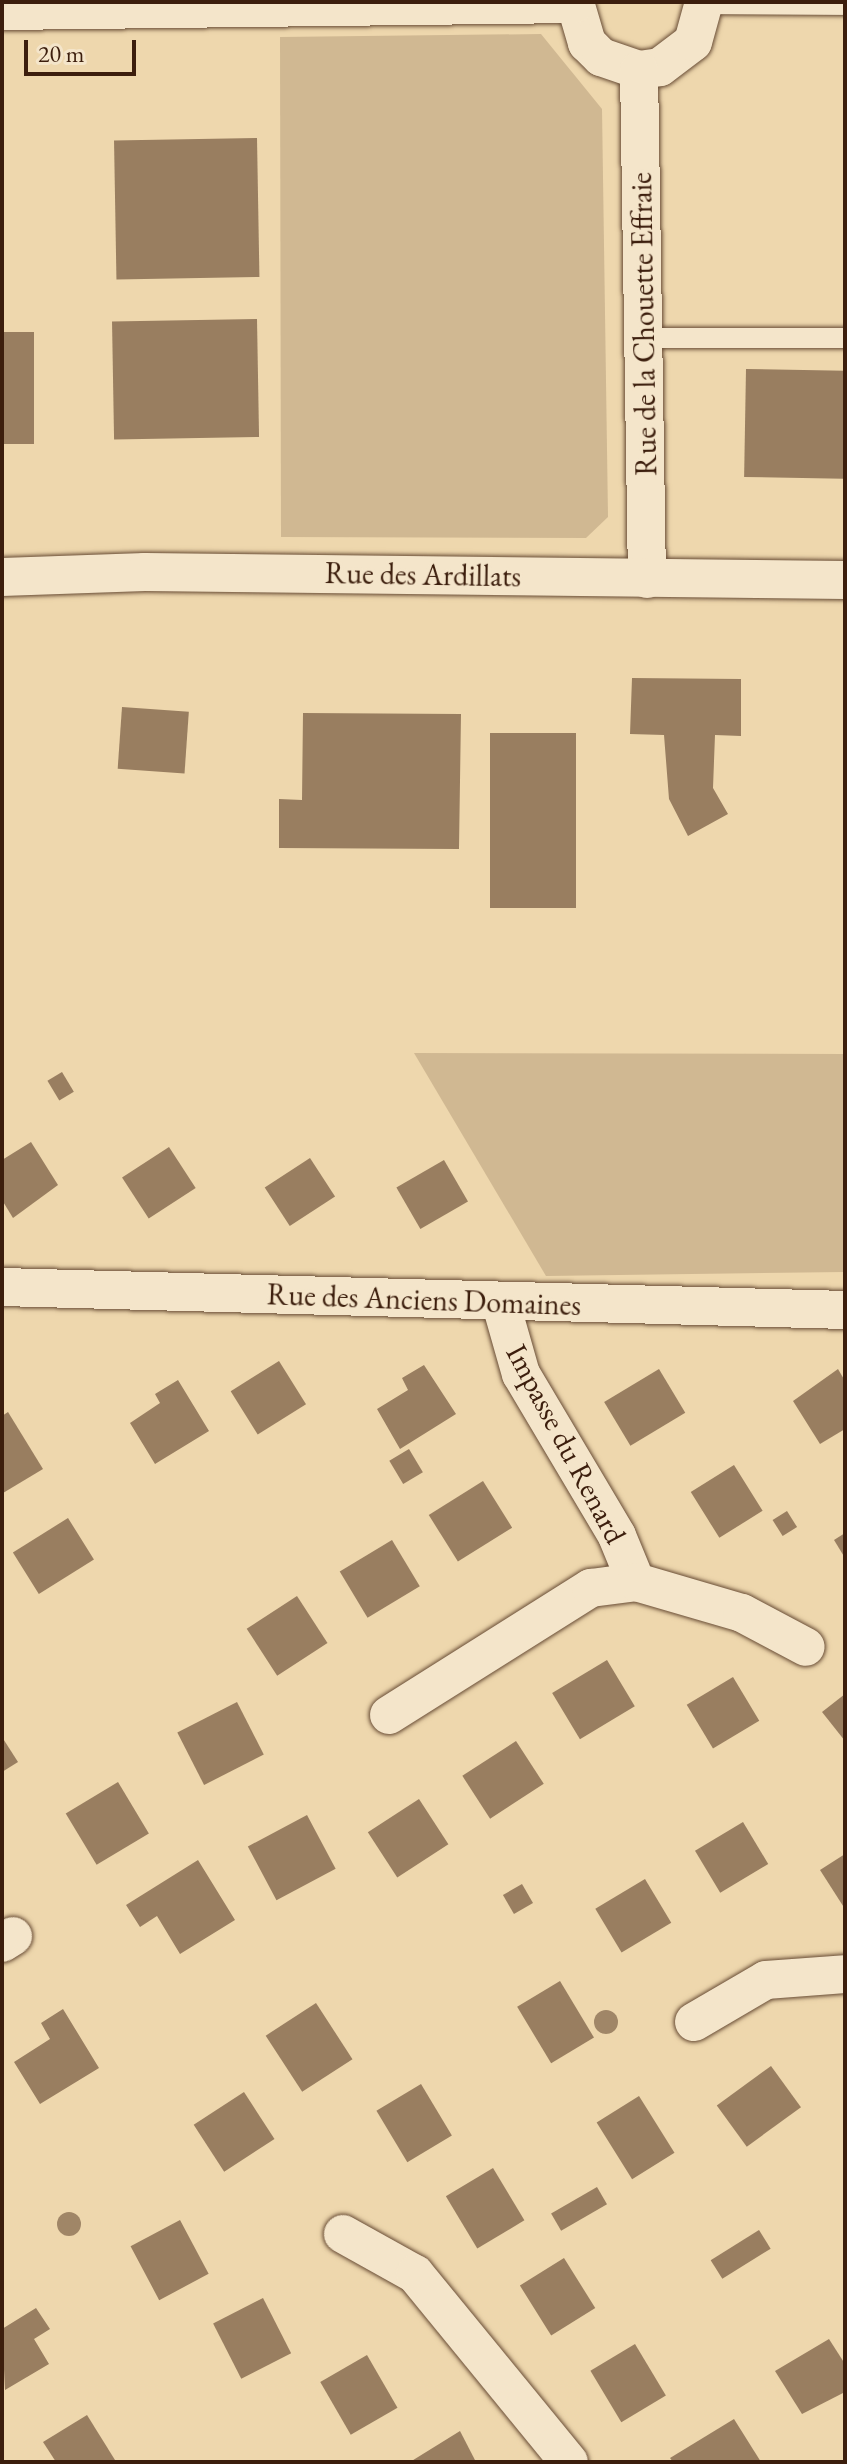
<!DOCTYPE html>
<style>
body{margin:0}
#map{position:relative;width:847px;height:2464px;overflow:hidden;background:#eed7ad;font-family:"EB Garamond",serif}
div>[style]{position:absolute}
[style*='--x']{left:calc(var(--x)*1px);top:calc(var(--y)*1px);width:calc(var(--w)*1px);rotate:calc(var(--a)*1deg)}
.green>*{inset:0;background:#d0b892}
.building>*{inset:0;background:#997e60;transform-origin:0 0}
.roads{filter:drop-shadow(0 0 2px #684c35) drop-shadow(0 0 2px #684c35)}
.lane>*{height:20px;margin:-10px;padding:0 10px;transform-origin:10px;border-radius:10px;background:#f4e5ca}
.street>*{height:38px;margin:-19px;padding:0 19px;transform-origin:19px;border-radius:19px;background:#f4e5ca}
.trees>*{width:24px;height:24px;margin:-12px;border-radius:50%;background:#a08667}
span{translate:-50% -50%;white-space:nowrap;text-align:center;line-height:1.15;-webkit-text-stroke:6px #f4e5ca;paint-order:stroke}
.street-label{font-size:30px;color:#3c1e0d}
.frame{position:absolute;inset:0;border:4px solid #3c1e0d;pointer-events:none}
.scale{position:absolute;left:24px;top:40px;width:112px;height:36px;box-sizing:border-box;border:4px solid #3c1e0d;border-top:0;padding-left:10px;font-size:24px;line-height:28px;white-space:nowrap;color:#3c1e0d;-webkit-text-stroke:6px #f4e5ca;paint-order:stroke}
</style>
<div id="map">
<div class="green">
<div style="clip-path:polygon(541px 34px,602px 109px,608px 517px,586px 538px,281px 537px,280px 37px)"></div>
<div style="clip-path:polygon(414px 1053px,845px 1054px,845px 1272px,546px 1276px)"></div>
</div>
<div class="building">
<div style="left:257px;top:138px;width:139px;height:143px;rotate:89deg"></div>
<div style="left:257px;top:319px;width:118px;height:145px;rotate:89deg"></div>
<div style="left:2px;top:332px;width:32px;height:112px"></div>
<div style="left:746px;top:369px;width:99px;height:108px;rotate:1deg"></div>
<div style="clip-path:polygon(632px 678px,741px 679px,741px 736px,715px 735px,713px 788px,728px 814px,688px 836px,669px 799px,664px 735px,630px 734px)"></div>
<div style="left:122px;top:707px;width:67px;height:62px;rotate:4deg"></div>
<div style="clip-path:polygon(303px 713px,461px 714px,459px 849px,279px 848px,279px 799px,302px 800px)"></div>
<div style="left:490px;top:733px;width:86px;height:175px"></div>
<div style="left:62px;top:1072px;width:23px;height:17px;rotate:59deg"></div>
<div style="clip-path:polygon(31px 1142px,58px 1185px,13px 1218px,2px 1200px,2px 1160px)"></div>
<div style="left:169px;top:1147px;width:49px;height:56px;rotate:57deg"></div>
<div style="left:310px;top:1158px;width:46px;height:54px;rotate:57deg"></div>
<div style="left:444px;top:1160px;width:48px;height:55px;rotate:60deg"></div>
<div style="left:279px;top:1361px;width:51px;height:57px;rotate:58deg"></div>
<div style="clip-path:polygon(424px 1365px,456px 1414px,400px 1449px,377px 1409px,408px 1390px,402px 1378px)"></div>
<div style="left:659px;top:1369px;width:51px;height:64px;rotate:59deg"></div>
<div style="clip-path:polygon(838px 1369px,845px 1381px,845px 1429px,820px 1444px,793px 1401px)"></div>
<div style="clip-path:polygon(178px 1380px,209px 1431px,155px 1464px,130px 1423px,160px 1403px,155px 1394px)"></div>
<div style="clip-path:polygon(8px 1412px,43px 1469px,3px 1493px,2px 1416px)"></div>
<div style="left:409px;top:1449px;width:27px;height:23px;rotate:59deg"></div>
<div style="left:734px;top:1465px;width:54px;height:51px;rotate:58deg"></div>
<div style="left:483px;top:1481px;width:55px;height:64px;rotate:58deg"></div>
<div style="left:787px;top:1511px;width:19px;height:17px;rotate:58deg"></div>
<div style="left:68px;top:1518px;width:49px;height:65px;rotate:58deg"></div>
<div style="clip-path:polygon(845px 1533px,845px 1558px,834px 1540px)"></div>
<div style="left:392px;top:1540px;width:54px;height:61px;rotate:59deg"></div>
<div style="left:297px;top:1596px;width:56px;height:60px;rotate:57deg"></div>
<div style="left:607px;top:1660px;width:54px;height:64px;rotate:59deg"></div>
<div style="left:733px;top:1677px;width:51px;height:54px;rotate:59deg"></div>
<div style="clip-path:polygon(845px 1694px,845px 1741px,822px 1712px)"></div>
<div style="left:237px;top:1702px;width:59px;height:67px;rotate:63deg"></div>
<div style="clip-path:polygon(2px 1737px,18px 1762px,2px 1772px)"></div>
<div style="left:516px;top:1741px;width:51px;height:64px;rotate:57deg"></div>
<div style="left:118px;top:1782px;width:60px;height:61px;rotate:59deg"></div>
<div style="left:419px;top:1799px;width:54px;height:61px;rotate:57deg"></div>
<div style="left:307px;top:1815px;width:61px;height:67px;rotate:62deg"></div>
<div style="left:743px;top:1822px;width:49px;height:56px;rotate:59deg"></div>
<div style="clip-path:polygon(845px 1854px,845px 1909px,820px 1870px)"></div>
<div style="clip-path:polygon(198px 1860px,235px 1920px,180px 1954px,157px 1916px,140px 1927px,126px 1905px)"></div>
<div style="left:645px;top:1879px;width:51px;height:58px;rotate:59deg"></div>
<div style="left:522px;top:1884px;width:22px;height:22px;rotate:60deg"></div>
<div style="left:560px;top:1981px;width:66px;height:50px;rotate:59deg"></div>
<div style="left:316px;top:2003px;width:67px;height:60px;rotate:57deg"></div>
<div style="clip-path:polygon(63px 2009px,99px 2068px,40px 2104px,14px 2062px,50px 2039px,41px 2023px)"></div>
<div style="left:771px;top:2066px;width:51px;height:67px;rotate:54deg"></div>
<div style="left:421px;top:2084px;width:60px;height:52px;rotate:59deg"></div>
<div style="left:244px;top:2092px;width:56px;height:60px;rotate:57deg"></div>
<div style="left:639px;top:2096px;width:67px;height:50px;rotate:58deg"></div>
<div style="left:493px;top:2168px;width:61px;height:55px;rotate:59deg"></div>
<div style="left:597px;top:2187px;width:20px;height:53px;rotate:60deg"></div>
<div style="left:180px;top:2220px;width:61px;height:56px;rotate:62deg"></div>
<div style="left:759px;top:2230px;width:22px;height:57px;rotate:58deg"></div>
<div style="left:564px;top:2258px;width:59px;height:52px;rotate:58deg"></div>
<div style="left:263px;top:2298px;width:62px;height:56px;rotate:63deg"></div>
<div style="clip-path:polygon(36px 2308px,50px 2329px,34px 2339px,49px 2364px,5px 2390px,2px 2329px)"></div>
<div style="clip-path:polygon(829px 2339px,845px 2364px,845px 2392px,802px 2414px,775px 2371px)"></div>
<div style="left:635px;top:2344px;width:60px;height:52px;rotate:59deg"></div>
<div style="left:367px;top:2355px;width:61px;height:54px;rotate:60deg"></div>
<div style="clip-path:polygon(87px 2415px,115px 2460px,56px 2462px,43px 2442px)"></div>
<div style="clip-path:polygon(734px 2419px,761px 2462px,673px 2462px,670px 2458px)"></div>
<div style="clip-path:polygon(460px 2431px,476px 2462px,410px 2462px)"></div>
</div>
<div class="roads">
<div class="lane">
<div style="--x:704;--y:4;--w:141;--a:0.4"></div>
<div style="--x:645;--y:338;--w:200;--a:0"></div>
</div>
<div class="street">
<div style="--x:575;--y:2;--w:43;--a:73.7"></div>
<div style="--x:587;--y:43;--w:20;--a:45"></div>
<div style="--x:601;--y:57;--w:40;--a:18.9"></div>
<div style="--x:639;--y:70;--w:21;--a:-8"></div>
<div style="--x:660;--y:67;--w:41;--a:-37.1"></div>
<div style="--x:693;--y:42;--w:41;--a:-74.6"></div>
<div style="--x:2;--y:11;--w:573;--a:-0.7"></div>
<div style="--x:639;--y:70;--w:509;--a:89.1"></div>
<div style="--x:2;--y:577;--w:143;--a:-2"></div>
<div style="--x:145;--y:572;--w:700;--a:0.65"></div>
<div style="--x:2;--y:1287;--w:843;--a:1.56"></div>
<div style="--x:501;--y:1304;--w:73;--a:74.1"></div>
<div style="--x:521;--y:1374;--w:188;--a:59.3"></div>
<div style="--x:617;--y:1536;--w:50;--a:67.6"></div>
<div style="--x:389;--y:1715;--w:239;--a:-32.2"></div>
<div style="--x:591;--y:1588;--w:45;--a:-7.6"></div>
<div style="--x:636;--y:1582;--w:110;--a:16.3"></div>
<div style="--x:742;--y:1613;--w:72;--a:28"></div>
<div style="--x:2;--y:1943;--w:13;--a:-32"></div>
<div style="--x:694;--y:2022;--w:83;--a:-30.3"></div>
<div style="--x:766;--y:1980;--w:79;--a:-4.3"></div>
<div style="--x:343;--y:2234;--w:82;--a:29.1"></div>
<div style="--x:415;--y:2274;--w:243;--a:50.7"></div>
</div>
</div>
<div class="trees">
<div style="left:606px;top:2022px"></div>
<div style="left:69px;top:2224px"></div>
</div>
<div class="street-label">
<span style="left:644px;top:324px;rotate:-91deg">Rue de la Chouette Effraie</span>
<span style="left:423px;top:575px;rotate:1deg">Rue des Ardillats</span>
<span style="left:424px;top:1300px;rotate:2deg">Rue des Anciens Domaines</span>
<span style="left:566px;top:1444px;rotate:62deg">Impasse du Renard</span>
</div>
<div class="frame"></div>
<div class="scale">20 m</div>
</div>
